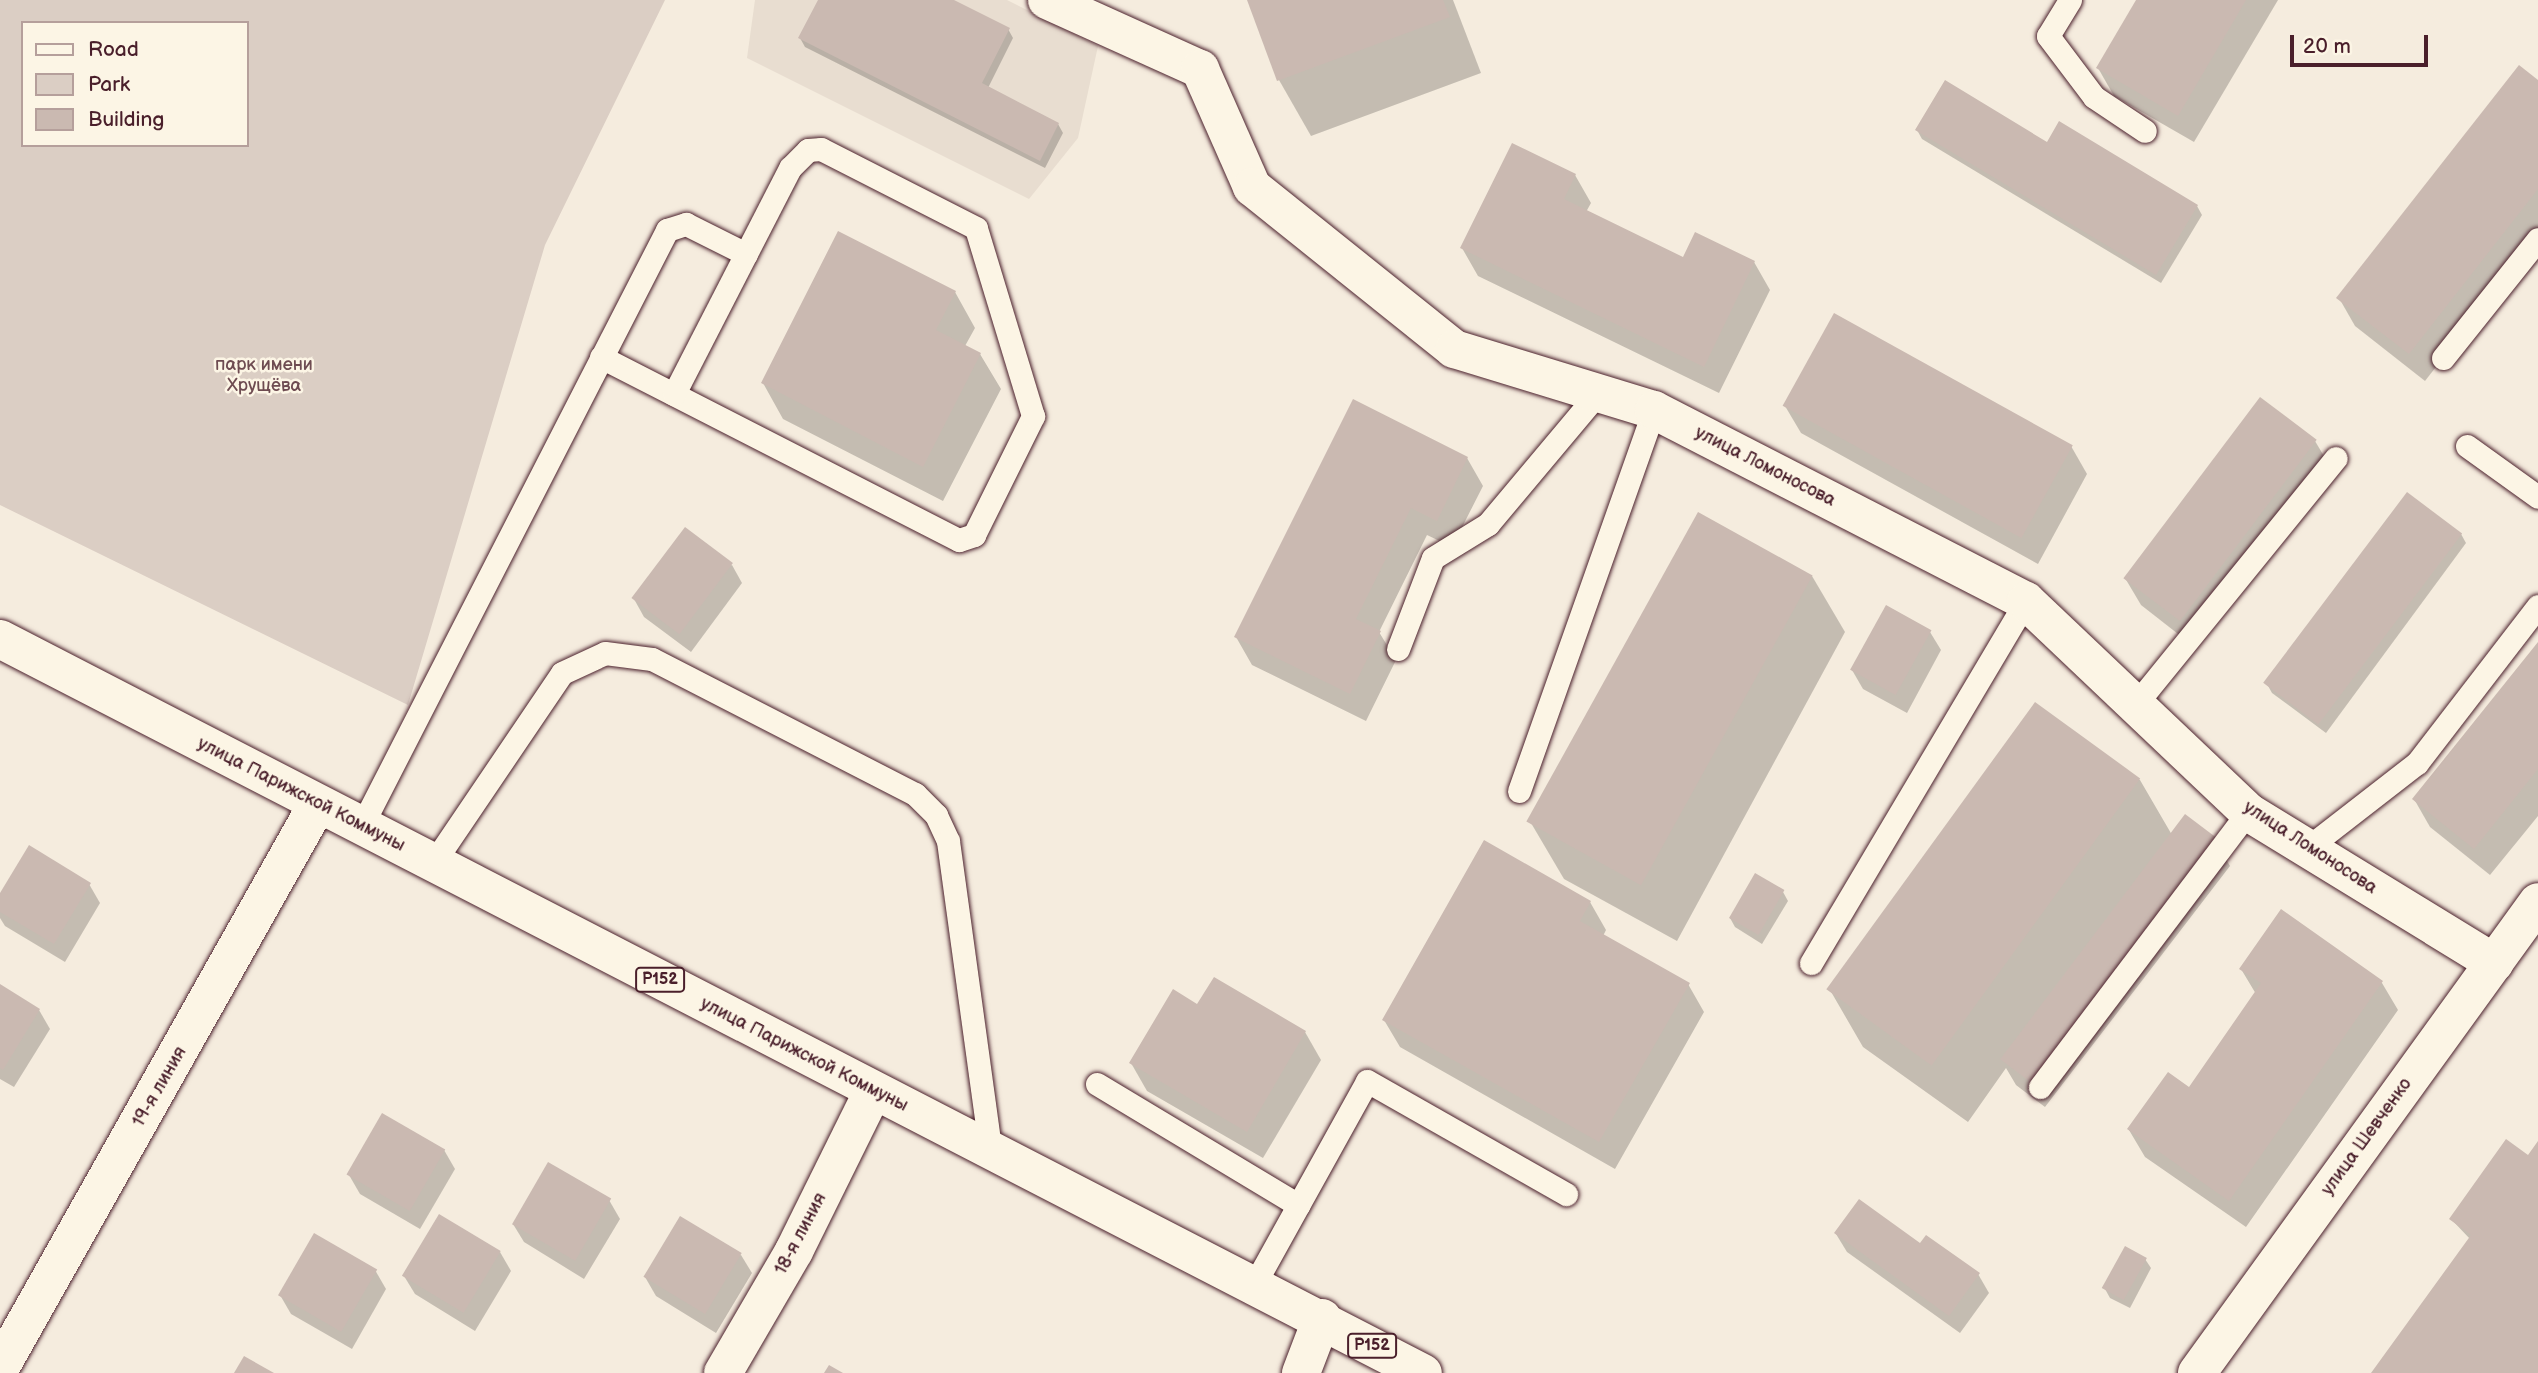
<!DOCTYPE html>
<meta charset="utf-8">
<style>
body{margin:0}
#map{position:relative;width:2538px;height:1373px;overflow:hidden;background:#f5ecde;font-family:"Balsamiq Sans",sans-serif}
div>[style]{position:absolute}
[style*='--x']{left:calc(var(--x)*1px);top:calc(var(--y)*1px);width:calc(var(--w)*1px);rotate:calc(var(--a)*1deg)}
.built>*{inset:0;background:#e8ddd0}
.green>*{inset:0;background:#dbcec4}
.shadow>*{inset:0;background:#0003}
.building>*{inset:0;background:#cab9b1;transform-origin:0 0}
.roads{filter:drop-shadow(0 0 2px #4a1f2b) drop-shadow(0 0 2px #4a1f2b)}
.service>*{height:23px;margin:-11.5px;padding:0 11.5px;transform-origin:11.5px;border-radius:11.5px;background:#fcf5e5}
.minor>*{height:38px;margin:-19px;padding:0 19px;transform-origin:19px;border-radius:19px;background:#fcf5e5}
.tertiary>*{height:38px;margin:-19px;padding:0 19px;transform-origin:19px;border-radius:19px;background:#fcf5e5}
.primary>*{height:38px;margin:-19px;padding:0 19px;transform-origin:19px;border-radius:19px;background:#fcf5e5}
span{translate:-50% -50%;white-space:nowrap;text-align:center;line-height:1.15;-webkit-text-stroke:5px #fcf5e5;paint-order:stroke}
.shield-label span{padding:2px 5px;background:#fcf5e5;border:2px solid;border-radius:5px;-webkit-text-stroke-width:0}
.shield-label{font-size:16px;color:#4a1f2b;font-weight:700}
.park-label{font-size:18px;color:#6e4b51}
.street-label{font-size:18px;color:#4a1f2b}
.legend{position:absolute;left:21px;top:21px;width:228px;height:126px;box-sizing:border-box;background:#fcf5e5;border:2px solid #b59f9b;margin:0;padding:9px 12px;list-style:none;font-size:21px;color:#4a1f2b}
.legend li{display:flex;align-items:center;gap:14px;height:35px}
.legend b{width:35px;border:2px solid #b59f9b}
.scale{position:absolute;left:2290px;top:35px;width:138px;height:32px;box-sizing:border-box;border:4px solid #4a1f2b;border-top:0;padding-left:9px;font-size:21px;line-height:24px;white-space:nowrap;color:#4a1f2b;-webkit-text-stroke:5px #fcf5e5;paint-order:stroke}
</style>
<div id="map">
<div class="built">
<div style="clip-path:polygon(755px 0,1007px 0,1098px 46px,1078px 138px,1029px 199px,747px 58px)"></div>
</div>
<div class="green">
<div style="clip-path:polygon(evenodd,0 0,665px 0,545px 245px,408px 705px,0 505px,0 0,23px 23px,247px 23px,247px 145px,23px 145px,23px 23px)"></div>
</div>
<div class="shadow">
<div style="clip-path:polygon(820px 0,950px 0,1008px 29px,1013px 38px,988px 88px,1058px 124px,1063px 133px,1045px 168px,805px 47px,800px 38px)"></div>
<div style="clip-path:polygon(1249px 0,1453px 0,1481px 73px,1311px 136px,1279px 80px)"></div>
<div style="clip-path:polygon(2138px 0,2278px 0,2194px 142px,2114px 96px,2098px 68px)"></div>
<div style="clip-path:polygon(2538px 83px,2538px 236px,2425px 381px,2355px 326px,2339px 298px)"></div>
<div style="clip-path:polygon(1917px 130px,2197px 206px,2202px 215px,2161px 283px,1922px 139px)"></div>
<div style="clip-path:polygon(1575px 175px,1591px 203px,1586px 212px,1684px 259px,1754px 262px,1770px 290px,1719px 393px,1478px 276px,1462px 248px)"></div>
<div style="clip-path:polygon(955px 292px,975px 328px,965px 346px,980px 354px,1001px 389px,943px 501px,783px 419px,763px 383px)"></div>
<div style="clip-path:polygon(1785px 406px,2071px 446px,2087px 474px,2038px 564px,1801px 433px)"></div>
<div style="clip-path:polygon(2315px 441px,2331px 468px,2196px 648px,2141px 605px,2125px 578px)"></div>
<div style="clip-path:polygon(1467px 458px,1483px 486px,1452px 547px,1427px 535px,1379px 632px,1396px 660px,1366px 721px,1252px 665px,1236px 637px)"></div>
<div style="clip-path:polygon(2461px 534px,2466px 543px,2326px 733px,2272px 693px,2267px 684px)"></div>
<div style="clip-path:polygon(732px 565px,742px 583px,691px 652px,644px 617px,634px 599px)"></div>
<div style="clip-path:polygon(1812px 576px,1845px 632px,1677px 941px,1564px 879px,1531px 823px)"></div>
<div style="clip-path:polygon(1930px 632px,1941px 650px,1907px 713px,1863px 689px,1852px 670px)"></div>
<div style="clip-path:polygon(2538px 645px,2538px 816px,2490px 875px,2430px 827px,2414px 799px)"></div>
<div style="clip-path:polygon(2035px 704px,2140px 780px,2172px 835px,2214px 838px,2230px 866px,2045px 1107px,2016px 1085px,2006px 1068px,1968px 1122px,1863px 1047px,1830px 990px)"></div>
<div style="clip-path:polygon(89px 884px,100px 903px,65px 962px,5px 926px,0 918px,0 897px)"></div>
<div style="clip-path:polygon(1783px 892px,1788px 901px,1762px 944px,1735px 927px,1730px 918px)"></div>
<div style="clip-path:polygon(1590px 902px,1606px 930px,1603px 936px,1688px 984px,1704px 1012px,1615px 1169px,1400px 1047px,1384px 1020px)"></div>
<div style="clip-path:polygon(2241px 969px,2382px 983px,2398px 1010px,2246px 1227px,2145px 1157px,2129px 1130px,2189px 1089px,2256px 994px)"></div>
<div style="clip-path:polygon(0 986px,39px 1010px,50px 1029px,14px 1087px,0 1079px)"></div>
<div style="clip-path:polygon(1198px 1007px,1305px 1032px,1321px 1060px,1263px 1158px,1147px 1091px,1131px 1063px)"></div>
<div style="clip-path:polygon(2538px 1144px,2538px 1373px,2374px 1373px,2470px 1239px,2451px 1219px,2528px 1159px)"></div>
<div style="clip-path:polygon(444px 1150px,455px 1169px,420px 1229px,360px 1194px,349px 1175px)"></div>
<div style="clip-path:polygon(609px 1200px,620px 1219px,584px 1279px,524px 1242px,513px 1224px)"></div>
<div style="clip-path:polygon(1836px 1234px,1921px 1245px,1978px 1274px,1989px 1293px,1960px 1333px,1847px 1252px)"></div>
<div style="clip-path:polygon(500px 1252px,511px 1271px,475px 1331px,415px 1294px,404px 1276px)"></div>
<div style="clip-path:polygon(741px 1255px,752px 1273px,716px 1333px,656px 1296px,645px 1277px)"></div>
<div style="clip-path:polygon(2145px 1259px,2151px 1268px,2130px 1308px,2110px 1298px,2105px 1289px)"></div>
<div style="clip-path:polygon(375px 1270px,386px 1289px,352px 1349px,291px 1314px,280px 1295px)"></div>
</div>
<div class="building">
<div style="clip-path:polygon(818px 0,954px 0,1010px 28px,982px 83px,1059px 123px,1040px 161px,798px 38px)"></div>
<div style="clip-path:polygon(1247px 0,1443px 0,1450px 17px,1277px 81px)"></div>
<div style="clip-path:polygon(2136px 0,2246px 0,2178px 116px,2096px 68px)"></div>
<div style="clip-path:polygon(2519px 65px,2538px 80px,2538px 189px,2409px 354px,2336px 298px)"></div>
<div style="clip-path:polygon(1945px 80px,2047px 142px,2059px 121px,2198px 205px,2156px 275px,1915px 130px)"></div>
<div style="clip-path:polygon(1512px 143px,1576px 174px,1564px 199px,1683px 257px,1695px 232px,1755px 261px,1704px 367px,1460px 248px)"></div>
<div style="clip-path:polygon(838px 231px,956px 291px,936px 330px,981px 353px,923px 467px,761px 383px)"></div>
<div style="left:1834px;top:313px;width:273px;height:106px;rotate:29deg"></div>
<div style="left:2260px;top:397px;width:71px;height:227px;rotate:37deg"></div>
<div style="clip-path:polygon(1353px 399px,1468px 457px,1437px 521px,1411px 508px,1356px 619px,1381px 631px,1350px 694px,1234px 637px)"></div>
<div style="left:2407px;top:492px;width:69px;height:239px;rotate:37deg"></div>
<div style="left:1698px;top:512px;width:131px;height:354px;rotate:29deg"></div>
<div style="left:685px;top:527px;width:60px;height:89px;rotate:37deg"></div>
<div style="left:1886px;top:605px;width:52px;height:74px;rotate:29deg"></div>
<div style="clip-path:polygon(2538px 642px,2538px 769px,2474px 849px,2412px 799px)"></div>
<div style="left:2035px;top:702px;width:130px;height:355px;rotate:36deg"></div>
<div style="left:2185px;top:814px;width:39px;height:307px;rotate:37deg"></div>
<div style="clip-path:polygon(1484px 840px,1591px 901px,1580px 921px,1690px 983px,1599px 1142px,1382px 1020px)"></div>
<div style="clip-path:polygon(29px 845px,91px 883px,54px 944px,0 912px,0 893px)"></div>
<div style="left:1755px;top:873px;width:34px;height:52px;rotate:30deg"></div>
<div style="clip-path:polygon(2281px 909px,2383px 981px,2229px 1201px,2127px 1129px,2168px 1072px,2189px 1087px,2261px 983px,2239px 969px)"></div>
<div style="clip-path:polygon(1214px 977px,1306px 1031px,1247px 1132px,1129px 1063px,1173px 989px,1197px 1004px)"></div>
<div style="clip-path:polygon(0 984px,40px 1009px,3px 1070px,0 1068px)"></div>
<div style="left:382px;top:1113px;width:73px;height:71px;rotate:30deg"></div>
<div style="clip-path:polygon(2506px 1139px,2528px 1155px,2538px 1141px,2538px 1373px,2371px 1373px,2471px 1235px,2449px 1219px)"></div>
<div style="left:548px;top:1162px;width:73px;height:72px;rotate:30deg"></div>
<div style="clip-path:polygon(1859px 1199px,1920px 1243px,1926px 1235px,1980px 1273px,1949px 1316px,1834px 1233px)"></div>
<div style="left:439px;top:1214px;width:72px;height:72px;rotate:31deg"></div>
<div style="left:680px;top:1216px;width:72px;height:71px;rotate:31deg"></div>
<div style="left:314px;top:1233px;width:73px;height:72px;rotate:30deg"></div>
<div style="left:2125px;top:1246px;width:25px;height:48px;rotate:29deg"></div>
<div style="clip-path:polygon(244px 1356px,274px 1373px,234px 1373px)"></div>
<div style="clip-path:polygon(829px 1365px,843px 1373px,824px 1373px)"></div>
</div>
<div class="roads">
<div class="service">
<div style="--x:2070;--y:0;--w:42;--a:121.4"></div>
<div style="--x:2048;--y:36;--w:76;--a:53"></div>
<div style="--x:2094;--y:97;--w:61;--a:33.7"></div>
<div style="--x:601;--y:357;--w:402;--a:27.1"></div>
<div style="--x:959;--y:540;--w:16;--a:-18"></div>
<div style="--x:974;--y:535;--w:133;--a:-63.6"></div>
<div style="--x:1033;--y:416;--w:196;--a:-106.9"></div>
<div style="--x:976;--y:228;--w:174;--a:-153"></div>
<div style="--x:821;--y:149;--w:13;--a:176"></div>
<div style="--x:808;--y:150;--w:25;--a:135"></div>
<div style="--x:790;--y:168;--w:254;--a:117.2"></div>
<div style="--x:2443;--y:358;--w:152;--a:-51.4"></div>
<div style="--x:2467;--y:446;--w:87;--a:35.7"></div>
<div style="--x:1398;--y:649;--w:97;--a:-69"></div>
<div style="--x:1433;--y:558;--w:65;--a:-31.7"></div>
<div style="--x:1488;--y:524;--w:171;--a:-50"></div>
<div style="--x:2135;--y:705;--w:318;--a:-50.9"></div>
<div style="--x:1519;--y:791;--w:404;--a:-70.5"></div>
<div style="--x:362;--y:825;--w:669;--a:-62.86"></div>
<div style="--x:667;--y:230;--w:20;--a:-18"></div>
<div style="--x:686;--y:224;--w:67;--a:26.6"></div>
<div style="--x:2306;--y:849;--w:140;--a:-37.8"></div>
<div style="--x:2417;--y:763;--w:198;--a:-52.4"></div>
<div style="--x:434;--y:862;--w:228;--a:-55.9"></div>
<div style="--x:562;--y:673;--w:47;--a:-24.9"></div>
<div style="--x:605;--y:653;--w:47;--a:7.3"></div>
<div style="--x:652;--y:659;--w:296;--a:27.2"></div>
<div style="--x:915;--y:794;--w:30;--a:45"></div>
<div style="--x:936;--y:815;--w:29;--a:65"></div>
<div style="--x:948;--y:841;--w:311;--a:82.2"></div>
<div style="--x:1811;--y:963;--w:421;--a:-59.3"></div>
<div style="--x:1097;--y:1084;--w:235;--a:31"></div>
<div style="--x:2040;--y:1087;--w:345;--a:-52.9"></div>
<div style="--x:1254;--y:1285;--w:233;--a:-61"></div>
<div style="--x:1367;--y:1081;--w:229;--a:29.6"></div>
</div>
<div class="minor">
<div style="--x:1047;--y:0;--w:168;--a:24.3"></div>
<div style="--x:1200;--y:69;--w:129;--a:66.2"></div>
<div style="--x:1252;--y:187;--w:259;--a:38.7"></div>
<div style="--x:1454;--y:349;--w:209;--a:17"></div>
<div style="--x:1654;--y:410;--w:418;--a:27.2"></div>
<div style="--x:2026;--y:601;--w:306;--a:43.5"></div>
<div style="--x:2248;--y:812;--w:289;--a:31.5"></div>
<div style="--x:0;--y:1368;--w:646;--a:-60.62"></div>
<div style="--x:723;--y:1373;--w:141;--a:-59.8"></div>
<div style="--x:794;--y:1251;--w:178;--a:-63.7"></div>
<div style="--x:1301;--y:1373;--w:59;--a:-69.1"></div>
</div>
<div class="tertiary">
<div style="--x:2197;--y:1373;--w:581;--a:-54.1"></div>
</div>
<div class="primary">
<div style="--x:0;--y:639;--w:1601;--a:27.29"></div>
</div>
</div>
<div class="shield-label">
<span style="left:660px;top:980px">Р152</span>
<span style="left:1372px;top:1346px">Р152</span>
</div>
<div class="park-label">
<span style="left:264px;top:376px">парк имени<br>Хрущёва</span>
</div>
<div class="street-label">
<span style="left:1765px;top:467px;rotate:27deg">улица Ломоносова</span>
<span style="left:301px;top:795px;rotate:27deg">улица Парижской Коммуны</span>
<span style="left:2310px;top:848px;rotate:33deg">улица Ломоносова</span>
<span style="left:804px;top:1055px;rotate:27deg">улица Парижской Коммуны</span>
<span style="left:160px;top:1087px;rotate:-60deg">19-я линия</span>
<span style="left:2367px;top:1137px;rotate:-54deg">улица Шевченко</span>
<span style="left:801px;top:1234px;rotate:-62deg">18-я линия</span>
</div>
<ul class="legend">
<li><b style="height:9px;background:#fcf5e5"></b>Road</li>
<li><b style="height:19px;background:#dbcec4"></b>Park</li>
<li><b style="height:19px;background:#cab9b1"></b>Building</li>
</ul>
<div class="scale">20 m</div>
</div>
